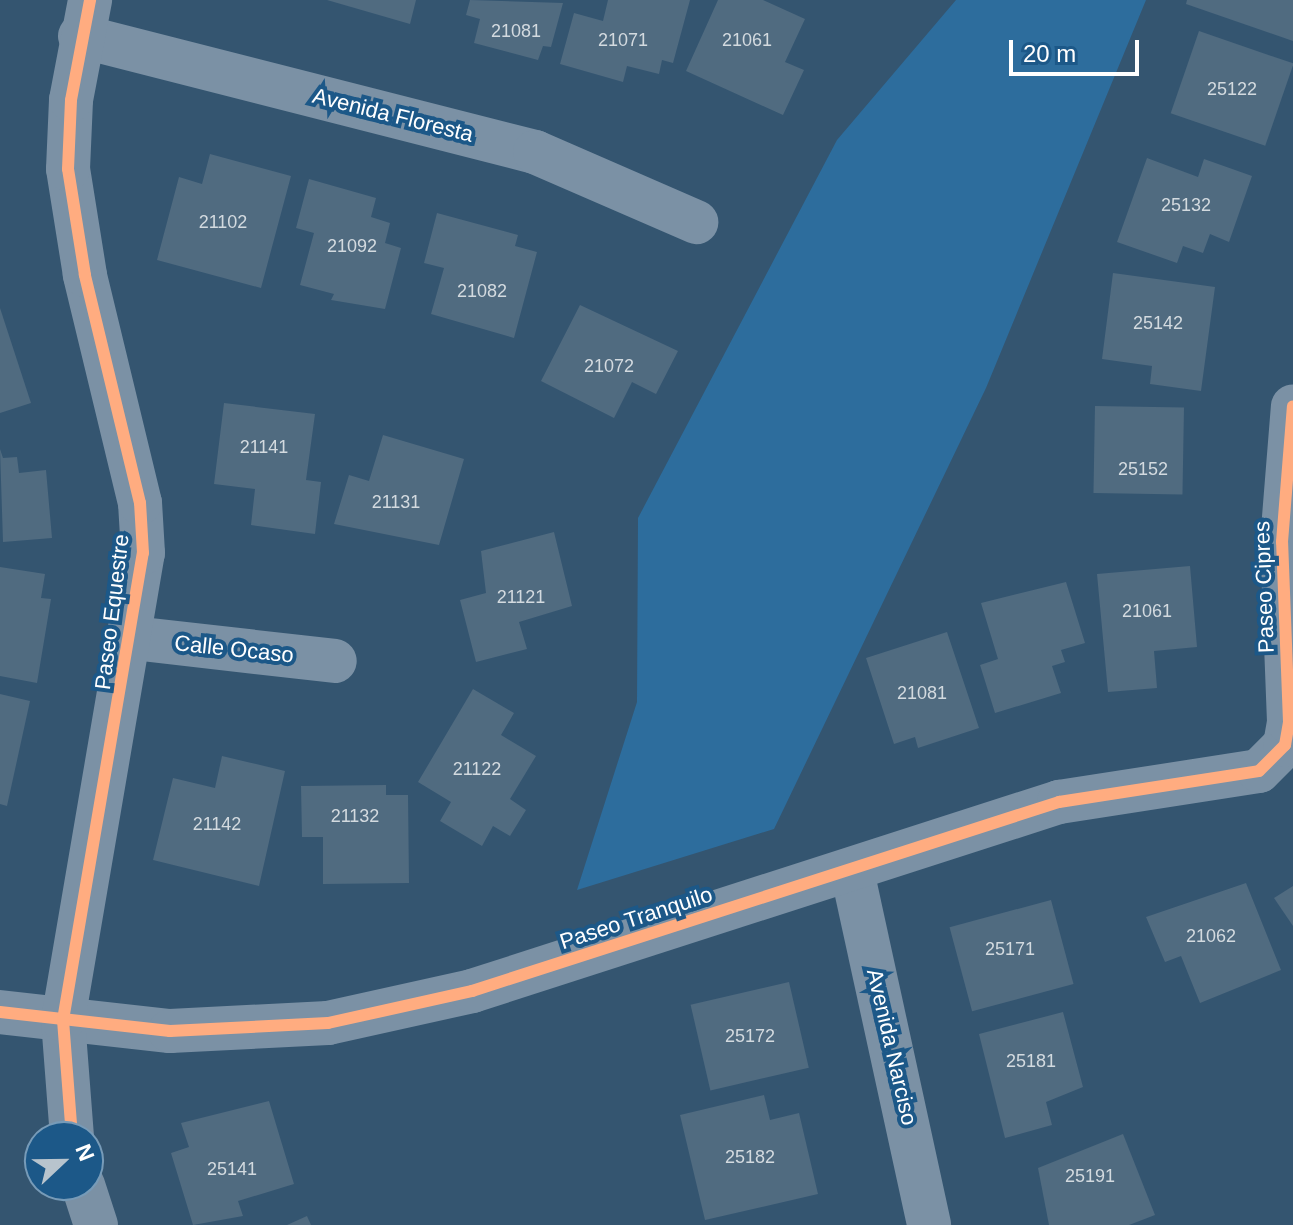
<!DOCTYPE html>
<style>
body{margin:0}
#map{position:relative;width:1293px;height:1225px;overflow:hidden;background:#345570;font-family:Helvetica,sans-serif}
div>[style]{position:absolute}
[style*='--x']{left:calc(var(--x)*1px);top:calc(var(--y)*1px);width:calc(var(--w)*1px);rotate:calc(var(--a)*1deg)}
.green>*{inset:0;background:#2d6d9d}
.building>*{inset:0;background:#506b80;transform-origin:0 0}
.minor>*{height:44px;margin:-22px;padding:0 22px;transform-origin:22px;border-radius:22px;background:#7b91a5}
.cycleway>*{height:12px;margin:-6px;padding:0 6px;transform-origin:6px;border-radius:6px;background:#ffac80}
span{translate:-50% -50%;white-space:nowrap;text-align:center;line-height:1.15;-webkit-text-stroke:8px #1c5888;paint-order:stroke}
.number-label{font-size:18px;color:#d3dadf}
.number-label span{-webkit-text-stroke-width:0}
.street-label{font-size:22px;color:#fff}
.north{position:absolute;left:24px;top:1121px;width:80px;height:80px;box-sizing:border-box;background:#1c5888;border:2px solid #779bb8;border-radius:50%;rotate:68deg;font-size:22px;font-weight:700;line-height:32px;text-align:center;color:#fff}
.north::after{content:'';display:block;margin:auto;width:28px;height:36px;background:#b8c4cd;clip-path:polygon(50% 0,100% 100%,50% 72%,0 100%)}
.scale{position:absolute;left:1009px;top:40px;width:130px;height:36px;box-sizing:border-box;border:4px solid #fff;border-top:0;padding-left:10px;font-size:24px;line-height:28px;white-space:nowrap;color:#fff;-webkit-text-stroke:6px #1c5888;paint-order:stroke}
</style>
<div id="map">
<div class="green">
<div style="clip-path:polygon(956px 0,1146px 0,986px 388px,774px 829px,577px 890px,637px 702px,638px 518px,837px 140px)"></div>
</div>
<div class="building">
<div style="clip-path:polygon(327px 0,416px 0,410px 24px)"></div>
<div style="clip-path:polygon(470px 0,563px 3px,551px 47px,543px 46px,538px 60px,474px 43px,480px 19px,466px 15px)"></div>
<div style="clip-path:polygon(608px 0,690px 0,673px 63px,662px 60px,659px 74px,627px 66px,623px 82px,560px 64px,574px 13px,603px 21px)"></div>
<div style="clip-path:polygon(718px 0,763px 0,805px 19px,785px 62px,804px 70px,783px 115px,686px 71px)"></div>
<div style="clip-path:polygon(1187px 0,1293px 0,1293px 41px,1186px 4px)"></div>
<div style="left:1199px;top:31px;width:100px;height:87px;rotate:19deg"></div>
<div style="clip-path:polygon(210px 154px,291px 176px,261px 288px,157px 260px,179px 177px,202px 184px)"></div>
<div style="clip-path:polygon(1147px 158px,1198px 177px,1204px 159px,1252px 176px,1229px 242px,1210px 234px,1203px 253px,1183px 246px,1177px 263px,1117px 242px)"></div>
<div style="clip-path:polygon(309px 179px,376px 198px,371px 217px,390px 223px,385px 243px,401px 248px,385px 309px,331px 300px,334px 294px,300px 285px,314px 233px,296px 228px)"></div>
<div style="clip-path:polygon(437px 213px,518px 235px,515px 246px,537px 252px,514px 338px,431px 314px,444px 268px,424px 263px)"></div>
<div style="clip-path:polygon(1113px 273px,1215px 287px,1201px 391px,1150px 384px,1152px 366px,1102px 359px)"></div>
<div style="clip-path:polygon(580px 305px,678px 351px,656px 394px,632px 382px,614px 418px,541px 381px)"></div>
<div style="clip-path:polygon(0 308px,31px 403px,0 413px)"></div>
<div style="clip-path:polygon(224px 403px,315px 414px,306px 480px,321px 482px,315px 534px,251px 525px,255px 489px,214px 484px)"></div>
<div style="left:1095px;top:406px;width:89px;height:87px;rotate:1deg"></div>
<div style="clip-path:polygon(383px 435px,464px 459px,439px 545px,334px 524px,349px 475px,369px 481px)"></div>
<div style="clip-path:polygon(0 449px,3px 458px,17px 457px,19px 473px,46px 470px,52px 538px,3px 542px)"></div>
<div style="clip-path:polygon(554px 532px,572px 606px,519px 622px,527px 649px,476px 662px,460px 600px,486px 593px,481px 551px)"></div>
<div style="clip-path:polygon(1190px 566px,1197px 647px,1154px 651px,1157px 688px,1108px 692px,1097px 574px)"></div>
<div style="clip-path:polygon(0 567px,45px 574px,41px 598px,51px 599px,37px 683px,0 676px)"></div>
<div style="clip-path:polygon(1066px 582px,1085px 643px,1061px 650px,1065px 662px,1052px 666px,1061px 693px,995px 713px,980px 665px,998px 659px,981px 603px)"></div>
<div style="clip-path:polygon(947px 632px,979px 728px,918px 748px,915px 737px,894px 744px,866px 658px)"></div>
<div style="clip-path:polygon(473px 689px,514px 713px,501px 735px,536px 756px,510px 799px,526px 810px,510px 836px,493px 826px,482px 846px,440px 821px,451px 802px,418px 782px)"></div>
<div style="clip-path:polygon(0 694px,30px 701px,7px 806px,0 804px)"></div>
<div style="clip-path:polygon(222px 756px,285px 771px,259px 886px,153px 860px,173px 778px,215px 788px)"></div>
<div style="clip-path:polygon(386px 785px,386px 795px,408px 795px,409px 883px,323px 884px,323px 837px,302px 837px,301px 786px)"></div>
<div style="clip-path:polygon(1246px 883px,1281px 970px,1200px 1003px,1181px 956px,1165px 962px,1146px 917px)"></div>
<div style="clip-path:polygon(1293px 886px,1293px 926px,1274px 898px)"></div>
<div style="left:1051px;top:900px;width:87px;height:105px;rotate:75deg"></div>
<div style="left:789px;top:982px;width:88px;height:101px;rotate:77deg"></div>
<div style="clip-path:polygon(1063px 1012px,1083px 1087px,1046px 1102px,1052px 1125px,1005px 1138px,979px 1034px)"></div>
<div style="clip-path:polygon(764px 1095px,770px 1120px,799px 1113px,818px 1194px,705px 1220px,680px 1115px)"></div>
<div style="clip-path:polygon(269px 1101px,294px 1184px,238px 1201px,243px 1216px,193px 1225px,171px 1153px,189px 1147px,181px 1123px)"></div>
<div style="clip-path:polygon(1123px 1134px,1155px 1215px,1129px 1225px,1049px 1225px,1038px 1168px)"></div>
<div style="clip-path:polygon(307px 1216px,311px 1225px,287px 1225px)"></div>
</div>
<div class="minor">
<div style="--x:80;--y:36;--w:470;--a:14.3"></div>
<div style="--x:535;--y:152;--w:176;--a:23.5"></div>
<div style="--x:133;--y:638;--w:203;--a:6.5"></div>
<div style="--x:852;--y:871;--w:362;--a:77.7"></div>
<div style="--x:0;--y:1012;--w:171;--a:6.4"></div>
<div style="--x:170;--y:1031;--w:158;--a:-2.9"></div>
<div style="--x:328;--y:1023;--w:148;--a:-12.5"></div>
<div style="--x:472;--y:991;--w:617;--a:-17.85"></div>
<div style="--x:1059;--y:802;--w:202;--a:-8.8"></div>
<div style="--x:1259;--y:771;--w:37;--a:-45"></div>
<div style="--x:1285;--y:745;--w:23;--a:-80"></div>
<div style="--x:1289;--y:722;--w:180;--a:-92.2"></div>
<div style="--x:1282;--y:542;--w:136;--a:-85.4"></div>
<div style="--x:72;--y:1137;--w:117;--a:-94.4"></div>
<div style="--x:63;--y:1020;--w:474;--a:-80.3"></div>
<div style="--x:143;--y:553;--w:50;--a:-93.4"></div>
<div style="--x:140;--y:503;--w:235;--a:-103.6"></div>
<div style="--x:85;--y:275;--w:107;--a:-99.1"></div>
<div style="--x:68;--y:169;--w:69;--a:-87.5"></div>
<div style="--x:71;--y:100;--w:102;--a:-79.2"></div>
<div style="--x:83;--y:1185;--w:42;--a:72"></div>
</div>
<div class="cycleway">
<div style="--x:0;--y:1012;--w:171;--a:6.4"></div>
<div style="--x:170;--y:1031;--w:158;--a:-2.9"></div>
<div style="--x:328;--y:1023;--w:148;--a:-12.5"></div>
<div style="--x:472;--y:991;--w:617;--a:-17.85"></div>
<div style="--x:1059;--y:802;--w:202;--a:-8.8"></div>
<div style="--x:1259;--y:771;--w:37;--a:-45"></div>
<div style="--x:1285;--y:745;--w:23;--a:-80"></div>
<div style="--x:1289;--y:722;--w:180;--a:-92.2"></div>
<div style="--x:1282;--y:542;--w:136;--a:-85.4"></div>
<div style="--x:72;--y:1137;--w:117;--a:-94.4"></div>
<div style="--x:63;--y:1020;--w:474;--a:-80.3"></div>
<div style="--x:143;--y:553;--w:50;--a:-93.4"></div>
<div style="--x:140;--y:503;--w:235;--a:-103.6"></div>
<div style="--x:85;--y:275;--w:107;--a:-99.1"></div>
<div style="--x:68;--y:169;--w:69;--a:-87.5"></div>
<div style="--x:71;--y:100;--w:102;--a:-79.2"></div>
</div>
<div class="number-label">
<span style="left:516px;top:31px">21081</span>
<span style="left:623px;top:40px">21071</span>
<span style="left:747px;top:40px">21061</span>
<span style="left:1232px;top:89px">25122</span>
<span style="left:1186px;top:205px">25132</span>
<span style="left:223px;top:222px">21102</span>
<span style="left:352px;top:246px">21092</span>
<span style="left:482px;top:291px">21082</span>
<span style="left:1158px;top:323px">25142</span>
<span style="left:609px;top:366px">21072</span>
<span style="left:264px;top:447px">21141</span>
<span style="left:1143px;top:469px">25152</span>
<span style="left:396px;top:502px">21131</span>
<span style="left:521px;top:597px">21121</span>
<span style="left:1147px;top:611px">21061</span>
<span style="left:922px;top:693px">21081</span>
<span style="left:477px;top:769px">21122</span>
<span style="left:355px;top:816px">21132</span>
<span style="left:217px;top:824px">21142</span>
<span style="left:1211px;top:936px">21062</span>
<span style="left:1010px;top:949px">25171</span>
<span style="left:750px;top:1036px">25172</span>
<span style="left:1031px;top:1061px">25181</span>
<span style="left:750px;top:1157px">25182</span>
<span style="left:232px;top:1169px">25141</span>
<span style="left:1090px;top:1176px">25191</span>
</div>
<div class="street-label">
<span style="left:393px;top:115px;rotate:14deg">Avenida Floresta</span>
<span style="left:1264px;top:587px;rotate:-92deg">Paseo Cipres</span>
<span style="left:112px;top:612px;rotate:-83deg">Paseo Equestre</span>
<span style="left:234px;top:649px;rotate:6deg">Calle Ocaso</span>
<span style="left:636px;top:918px;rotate:-18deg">Paseo Tranquilo</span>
<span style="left:892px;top:1047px;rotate:77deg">Avenida Narciso</span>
</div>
<div class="north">N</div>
<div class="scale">20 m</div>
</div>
